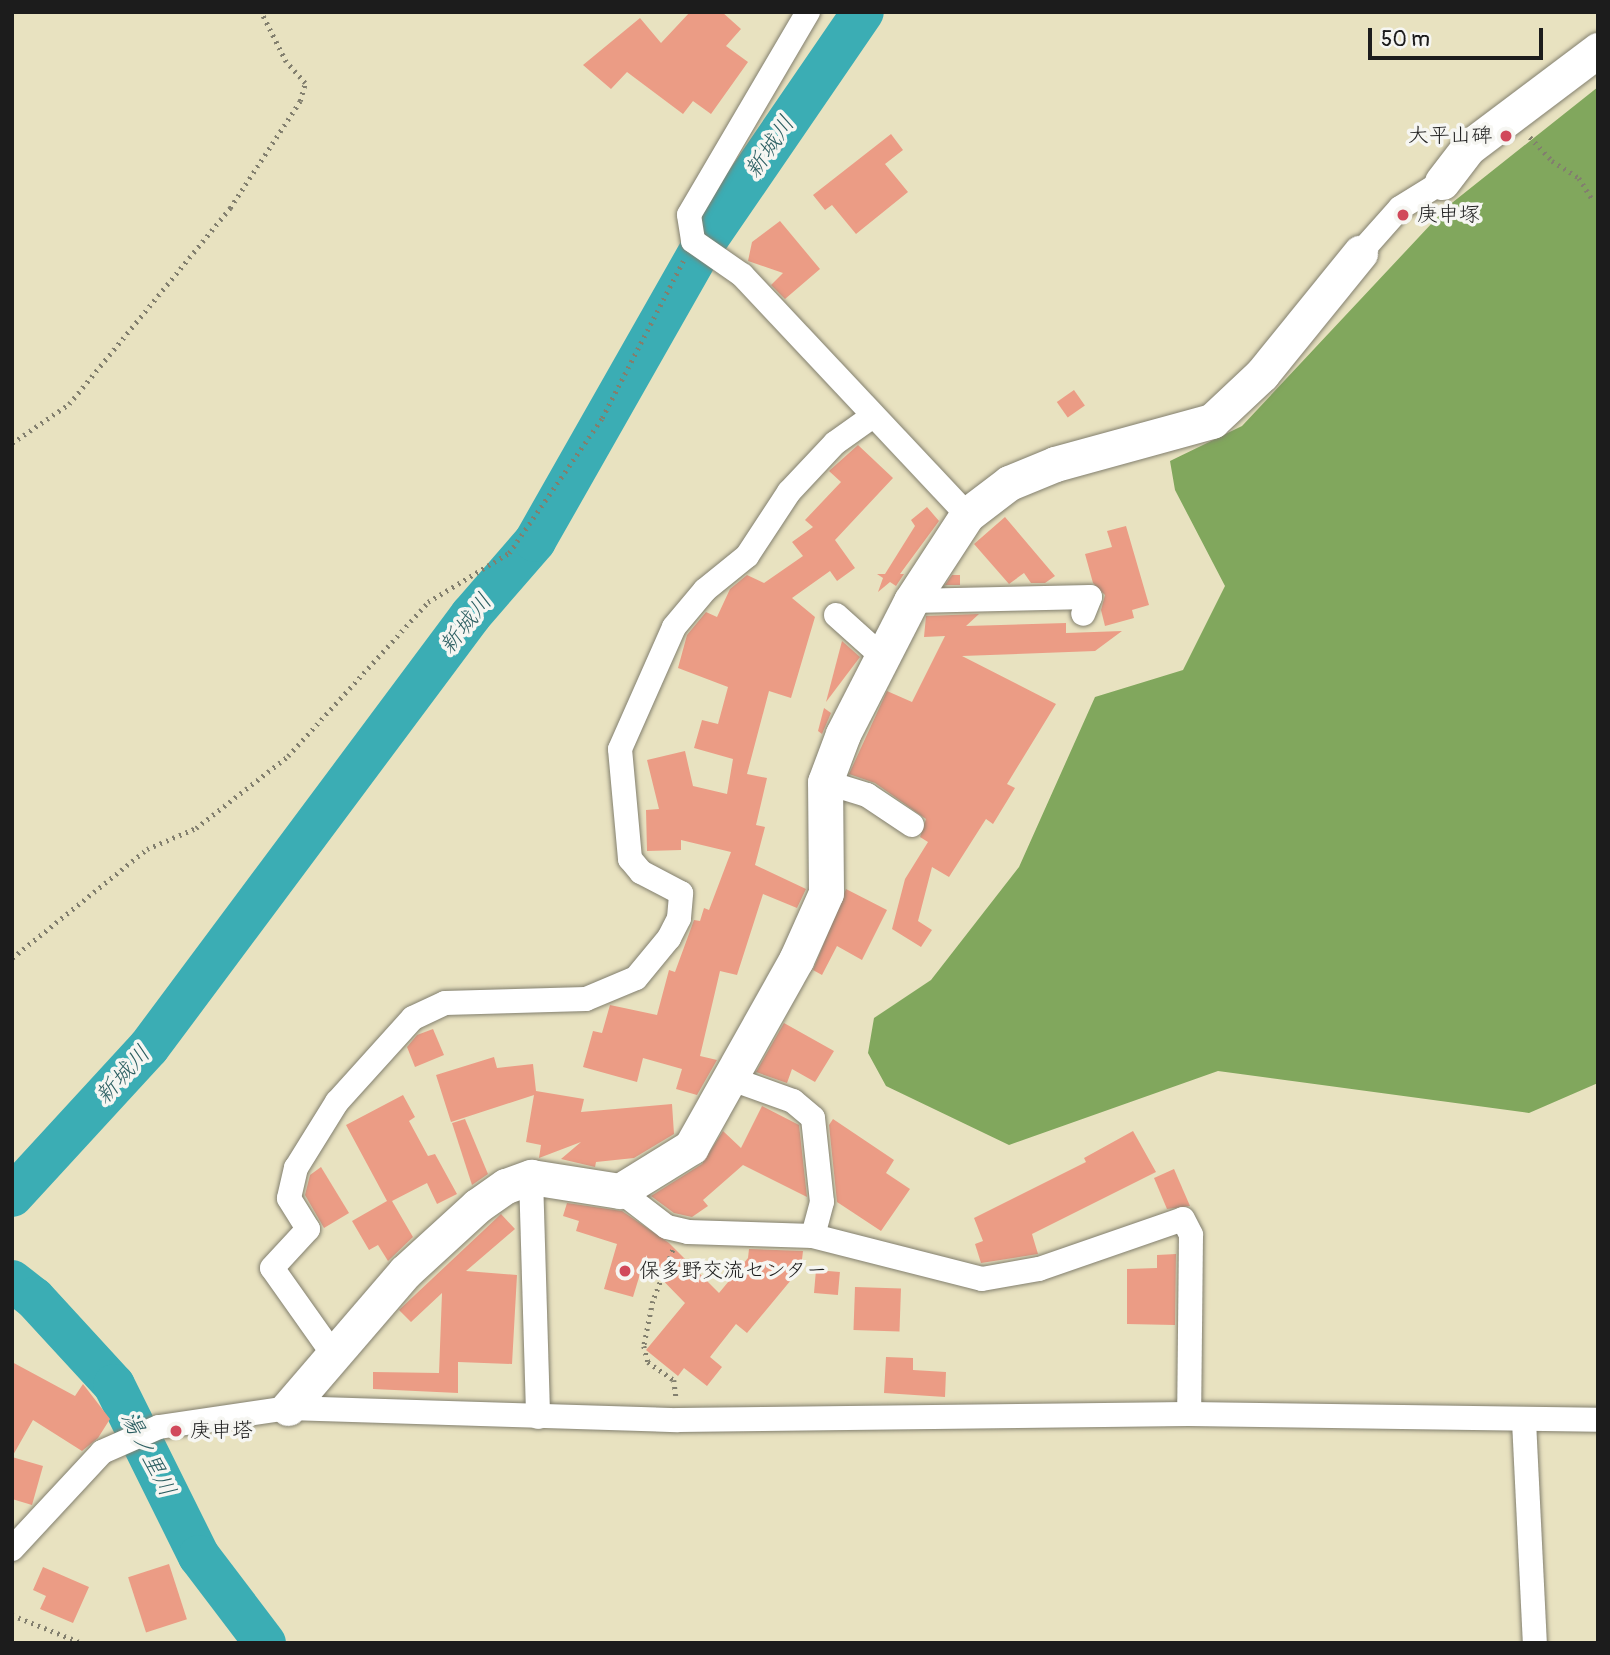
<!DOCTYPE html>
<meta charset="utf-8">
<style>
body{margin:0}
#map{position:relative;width:1610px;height:1655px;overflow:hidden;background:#e8e2c0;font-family:Pangolin,"Klee One",sans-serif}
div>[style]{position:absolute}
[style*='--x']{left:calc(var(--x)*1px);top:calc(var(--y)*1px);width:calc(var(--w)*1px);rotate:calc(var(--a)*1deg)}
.forest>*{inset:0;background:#81a75d}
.river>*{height:42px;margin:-21px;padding:0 21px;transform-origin:21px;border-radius:21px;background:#3badb4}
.building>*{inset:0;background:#eb9c85;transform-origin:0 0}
.path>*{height:4.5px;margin-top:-2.25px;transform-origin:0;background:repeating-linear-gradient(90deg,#827f6e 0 2px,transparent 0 7px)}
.roads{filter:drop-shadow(0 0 2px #827f6e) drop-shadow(0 0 2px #827f6e)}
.street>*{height:24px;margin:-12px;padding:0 12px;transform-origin:12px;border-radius:12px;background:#fff}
.secondary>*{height:35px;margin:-17.5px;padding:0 17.5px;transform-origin:17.5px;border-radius:17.5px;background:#fff}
.dots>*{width:19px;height:19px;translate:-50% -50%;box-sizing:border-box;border:4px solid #f6f6f2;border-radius:50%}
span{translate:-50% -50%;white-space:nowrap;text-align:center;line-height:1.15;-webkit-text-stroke:7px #f6f6f2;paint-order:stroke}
.poi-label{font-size:21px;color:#1c1c1c}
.right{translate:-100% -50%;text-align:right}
.left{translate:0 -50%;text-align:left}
.water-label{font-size:23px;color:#2a5d60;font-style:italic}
.frame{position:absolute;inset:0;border:14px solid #1c1c1c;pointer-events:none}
.scale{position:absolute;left:1368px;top:28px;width:175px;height:32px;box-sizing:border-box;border:4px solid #1c1c1c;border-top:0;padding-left:9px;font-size:21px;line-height:24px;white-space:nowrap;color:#1c1c1c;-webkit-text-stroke:5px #f6f6f2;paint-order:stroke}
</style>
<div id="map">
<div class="forest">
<div style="clip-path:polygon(1598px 87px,1598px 1083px,1529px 1113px,1218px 1071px,1009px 1145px,886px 1086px,868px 1053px,874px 1018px,931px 980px,1019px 867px,1095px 697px,1183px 670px,1225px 586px,1175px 490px,1170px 461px,1242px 426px,1448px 206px)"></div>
</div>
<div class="river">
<div style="--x:12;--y:1196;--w:202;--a:-47.4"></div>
<div style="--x:149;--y:1047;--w:539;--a:-53.3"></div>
<div style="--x:471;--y:615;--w:98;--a:-49.1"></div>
<div style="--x:535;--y:541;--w:342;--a:-60.4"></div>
<div style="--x:704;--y:244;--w:281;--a:-55.6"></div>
<div style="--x:12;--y:1281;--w:28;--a:38"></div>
<div style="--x:34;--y:1298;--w:118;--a:47.4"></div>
<div style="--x:114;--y:1385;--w:191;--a:63.6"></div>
<div style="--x:199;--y:1556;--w:109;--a:52.8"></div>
</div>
<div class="building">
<div style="clip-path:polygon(690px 12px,722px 12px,741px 29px,726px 46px,748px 62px,711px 114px,693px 101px,683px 114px,627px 72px,611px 89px,583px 65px,640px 18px,661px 43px)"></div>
<div style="clip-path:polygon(891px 134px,903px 150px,885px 164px,908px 192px,856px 234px,832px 205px,825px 210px,813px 195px)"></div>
<div style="clip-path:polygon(780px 221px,820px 269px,785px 299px,771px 285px,783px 273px,748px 261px,752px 242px)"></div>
<div style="left:1074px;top:390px;width:19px;height:21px;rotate:55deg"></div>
<div style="clip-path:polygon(858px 445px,893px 478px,835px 540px,855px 568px,837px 581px,830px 571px,792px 598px,815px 617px,791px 698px,769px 691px,747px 774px,767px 778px,756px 825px,765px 827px,755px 865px,806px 889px,797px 908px,763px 894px,737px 975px,720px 971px,700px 1056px,717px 1060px,697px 1095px,676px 1089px,682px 1069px,643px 1058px,637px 1082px,583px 1067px,593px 1031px,602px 1033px,610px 1005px,657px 1015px,669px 970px,675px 972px,694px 920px,700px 921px,704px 908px,709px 910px,731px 852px,681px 840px,681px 850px,647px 851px,646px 810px,659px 809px,647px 760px,685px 751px,693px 786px,727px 794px,733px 759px,694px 748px,702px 720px,718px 724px,728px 687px,678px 668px,687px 635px,706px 612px,717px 617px,730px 589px,747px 575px,764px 583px,803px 556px,792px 542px,813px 527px,805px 520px,841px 482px,829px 471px)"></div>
<div style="clip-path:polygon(927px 507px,939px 521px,900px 574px,904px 574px,896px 586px,890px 582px,878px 592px,883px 578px,877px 574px,885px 574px,915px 526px,911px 520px)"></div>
<div style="clip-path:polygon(1005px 517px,1055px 576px,1045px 583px,1031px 583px,1024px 573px,1009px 584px,974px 544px)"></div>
<div style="clip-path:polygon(1126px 526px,1149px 605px,1132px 610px,1134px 618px,1105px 626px,1101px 610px,1105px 595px,1093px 583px,1085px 554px,1112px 547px,1107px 531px)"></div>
<div style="clip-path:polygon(952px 575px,960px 575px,960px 585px,945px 585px)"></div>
<div style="clip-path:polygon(979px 614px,966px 626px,1066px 623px,1066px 633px,1122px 631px,1095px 651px,962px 656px,1056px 704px,1007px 784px,1015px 788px,993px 824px,986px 819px,949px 877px,932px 867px,918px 921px,932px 930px,921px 947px,892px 929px,905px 879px,928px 842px,920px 837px,926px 819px,875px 783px,849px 774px,887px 691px,912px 702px,945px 636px,924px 637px,926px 616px)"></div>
<div style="clip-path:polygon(842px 641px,860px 657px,826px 702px)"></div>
<div style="clip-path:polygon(824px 708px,831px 713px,822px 734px,818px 731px)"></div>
<div style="clip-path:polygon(846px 889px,887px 910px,862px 960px,837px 946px,822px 975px,813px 970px)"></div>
<div style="clip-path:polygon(784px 1023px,834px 1051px,815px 1082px,792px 1069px,787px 1083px,756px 1072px)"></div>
<div style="clip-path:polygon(433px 1029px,444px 1055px,415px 1067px,407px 1047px,417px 1035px)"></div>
<div style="clip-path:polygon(494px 1057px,497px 1068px,533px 1064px,536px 1091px,584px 1099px,581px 1112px,672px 1104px,674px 1134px,634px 1158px,596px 1162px,595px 1167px,561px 1159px,581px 1142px,539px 1158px,541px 1145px,526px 1142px,534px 1095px,451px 1122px,436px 1075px)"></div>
<div style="clip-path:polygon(403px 1095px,415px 1117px,409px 1121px,428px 1156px,435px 1154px,457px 1194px,437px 1204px,427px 1183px,392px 1201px,413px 1237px,388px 1261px,378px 1245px,369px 1250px,352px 1221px,387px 1201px,346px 1125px)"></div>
<div style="clip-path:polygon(762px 1106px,799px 1125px,807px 1197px,743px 1165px,703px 1200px,708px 1206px,692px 1217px,674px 1213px,651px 1196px,702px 1164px,723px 1131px,741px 1148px)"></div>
<div style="clip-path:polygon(465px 1119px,488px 1174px,472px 1185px,452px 1123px)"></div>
<div style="clip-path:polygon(833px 1119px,894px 1160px,886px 1173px,910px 1189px,881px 1231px,837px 1202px,829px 1125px)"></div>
<div style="clip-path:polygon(1133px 1131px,1156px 1172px,1032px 1234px,1038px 1254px,981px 1263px,975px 1244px,983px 1241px,974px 1218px,1086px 1162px,1084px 1158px)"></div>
<div style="clip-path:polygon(321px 1167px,349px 1213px,324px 1228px,305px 1195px,310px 1175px)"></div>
<div style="clip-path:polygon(1174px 1169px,1190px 1206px,1167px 1209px,1154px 1178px)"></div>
<div style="clip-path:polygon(567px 1203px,622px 1211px,669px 1243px,719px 1293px,748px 1258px,749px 1249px,803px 1251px,801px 1268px,747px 1333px,736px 1324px,710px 1357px,722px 1367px,707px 1386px,684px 1368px,678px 1376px,646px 1350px,685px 1303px,644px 1261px,633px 1297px,604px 1289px,617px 1244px,576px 1231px,579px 1221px,563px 1216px)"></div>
<div style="clip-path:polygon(501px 1214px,515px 1229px,466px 1271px,517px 1275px,512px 1364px,458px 1362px,458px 1393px,373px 1389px,373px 1372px,439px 1373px,442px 1293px,411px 1322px,399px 1310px)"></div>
<div style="clip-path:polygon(1176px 1254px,1175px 1325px,1127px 1324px,1127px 1269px,1157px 1268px,1157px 1255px)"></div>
<div style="left:816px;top:1270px;width:24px;height:23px;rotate:5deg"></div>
<div style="left:855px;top:1287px;width:46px;height:43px;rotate:2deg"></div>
<div style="clip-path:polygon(886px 1357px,913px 1358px,913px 1370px,946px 1372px,945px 1397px,884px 1393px)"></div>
<div style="clip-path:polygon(12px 1362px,75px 1396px,83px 1384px,110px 1419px,98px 1438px,82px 1451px,33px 1420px,12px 1457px)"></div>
<div style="clip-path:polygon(12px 1457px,43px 1466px,32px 1505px,12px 1499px)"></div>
<div style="left:169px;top:1564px;width:58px;height:43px;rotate:72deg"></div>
<div style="clip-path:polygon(43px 1567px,89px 1587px,73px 1623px,40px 1609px,46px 1596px,33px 1590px)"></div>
</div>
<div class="path">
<div style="--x:1530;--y:137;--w:33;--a:47"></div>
<div style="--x:1552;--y:161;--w:32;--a:32"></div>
<div style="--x:1579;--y:178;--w:26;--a:58"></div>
<div style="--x:12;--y:443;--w:69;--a:-34.4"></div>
<div style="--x:69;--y:404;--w:254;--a:-50.6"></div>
<div style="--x:230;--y:208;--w:128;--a:-56.8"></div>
<div style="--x:300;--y:101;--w:19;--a:-74"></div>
<div style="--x:305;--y:83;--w:28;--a:-132"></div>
<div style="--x:286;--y:62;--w:56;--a:-116.6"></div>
<div style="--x:12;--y:958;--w:174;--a:-38.9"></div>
<div style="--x:147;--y:849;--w:53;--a:-23.2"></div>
<div style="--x:196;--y:828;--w:117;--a:-38"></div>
<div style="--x:288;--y:756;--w:208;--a:-47.7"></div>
<div style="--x:428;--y:602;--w:95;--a:-31.2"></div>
<div style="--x:509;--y:553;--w:164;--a:-55.4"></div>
<div style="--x:602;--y:418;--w:177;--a:-62.7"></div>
<div style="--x:673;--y:1250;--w:55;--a:111.4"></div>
<div style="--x:653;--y:1301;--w:46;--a:101.3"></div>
<div style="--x:644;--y:1346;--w:16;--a:76"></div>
<div style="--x:648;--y:1362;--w:32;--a:35"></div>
<div style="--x:674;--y:1380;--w:17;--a:83"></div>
<div style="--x:12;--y:1615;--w:75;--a:21.8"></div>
</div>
<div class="roads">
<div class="street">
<div style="--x:808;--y:12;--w:235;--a:120.4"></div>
<div style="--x:689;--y:215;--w:26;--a:81"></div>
<div style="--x:693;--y:241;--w:60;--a:34.8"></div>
<div style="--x:742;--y:275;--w:329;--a:46.8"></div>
<div style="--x:1360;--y:253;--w:60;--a:-48.4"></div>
<div style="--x:1400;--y:208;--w:49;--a:-31.8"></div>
<div style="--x:911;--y:601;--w:179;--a:-1.3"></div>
<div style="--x:1090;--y:597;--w:18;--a:112"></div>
<div style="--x:836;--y:615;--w:66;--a:41.9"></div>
<div style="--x:825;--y:782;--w:44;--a:17.2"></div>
<div style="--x:867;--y:795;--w:54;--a:33.7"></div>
<div style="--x:729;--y:1078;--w:68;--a:19.8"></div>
<div style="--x:793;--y:1101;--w:26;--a:40"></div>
<div style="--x:813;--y:1118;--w:84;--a:83.9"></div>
<div style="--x:822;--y:1202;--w:35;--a:105"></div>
<div style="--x:531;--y:1177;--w:240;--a:88.3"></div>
<div style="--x:620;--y:1191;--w:59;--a:37.5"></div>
<div style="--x:667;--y:1227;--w:22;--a:13"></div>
<div style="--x:688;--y:1232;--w:125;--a:1.8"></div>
<div style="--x:813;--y:1236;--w:174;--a:14.3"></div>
<div style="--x:982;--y:1279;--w:58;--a:-10"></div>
<div style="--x:1039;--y:1269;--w:152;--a:-19.1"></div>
<div style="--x:1183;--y:1219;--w:18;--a:63"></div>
<div style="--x:1191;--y:1235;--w:179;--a:90.6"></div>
<div style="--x:333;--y:1354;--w:105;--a:-125.3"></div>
<div style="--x:272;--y:1268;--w:53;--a:-47.3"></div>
<div style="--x:308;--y:1229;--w:36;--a:-122"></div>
<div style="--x:289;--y:1198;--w:31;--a:-77"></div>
<div style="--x:296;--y:1168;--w:78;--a:-58.2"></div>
<div style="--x:337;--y:1102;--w:113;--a:-47.9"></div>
<div style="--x:413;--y:1018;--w:35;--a:-25"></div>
<div style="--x:445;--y:1003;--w:141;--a:-1.6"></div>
<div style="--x:586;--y:999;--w:54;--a:-22.8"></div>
<div style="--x:636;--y:978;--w:52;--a:-50.5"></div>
<div style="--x:669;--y:938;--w:22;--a:-63"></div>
<div style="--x:679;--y:918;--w:25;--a:-85"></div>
<div style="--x:681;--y:893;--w:45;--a:-152.3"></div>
<div style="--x:641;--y:872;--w:17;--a:-130"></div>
<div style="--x:630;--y:859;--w:110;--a:-95.2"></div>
<div style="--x:620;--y:749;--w:133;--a:-66.1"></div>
<div style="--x:674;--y:627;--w:48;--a:-50"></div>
<div style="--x:705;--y:590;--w:54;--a:-39"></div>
<div style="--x:747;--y:556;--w:77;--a:-56.7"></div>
<div style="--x:789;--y:492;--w:67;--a:-46.8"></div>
<div style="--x:835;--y:443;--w:47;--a:-35.4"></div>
<div style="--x:1524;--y:1421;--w:222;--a:87.2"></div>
<div style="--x:12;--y:1549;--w:132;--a:-47.1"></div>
<div style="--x:102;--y:1452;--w:62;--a:-23.7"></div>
<div style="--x:159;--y:1427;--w:130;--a:-8.4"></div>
<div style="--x:288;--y:1408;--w:390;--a:1.8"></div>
<div style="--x:678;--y:1420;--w:511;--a:-0.67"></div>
<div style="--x:1189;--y:1414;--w:409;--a:0.8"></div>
</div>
<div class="secondary">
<div style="--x:1442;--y:182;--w:43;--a:-52.6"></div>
<div style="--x:1468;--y:148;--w:163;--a:-37"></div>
<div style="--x:288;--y:1408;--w:179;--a:-49.3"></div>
<div style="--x:405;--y:1272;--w:98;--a:-42.5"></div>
<div style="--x:477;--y:1206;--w:35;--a:-35"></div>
<div style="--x:506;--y:1186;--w:27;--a:-20"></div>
<div style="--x:531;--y:1177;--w:90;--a:8.9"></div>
<div style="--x:620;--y:1191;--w:84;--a:-31.8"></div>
<div style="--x:691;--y:1147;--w:214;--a:-60.7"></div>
<div style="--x:796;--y:960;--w:73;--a:-65.9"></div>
<div style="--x:826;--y:893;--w:111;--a:-90.5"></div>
<div style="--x:825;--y:782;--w:51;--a:-69.4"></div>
<div style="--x:843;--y:734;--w:149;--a:-62.9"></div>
<div style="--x:911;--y:601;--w:103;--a:-56.9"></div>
<div style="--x:967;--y:515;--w:53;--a:-37.3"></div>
<div style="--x:1009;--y:483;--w:50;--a:-22.4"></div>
<div style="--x:1055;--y:464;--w:163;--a:-15.3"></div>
<div style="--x:1212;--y:421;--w:69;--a:-43.2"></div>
<div style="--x:1262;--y:374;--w:156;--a:-51"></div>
</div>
</div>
<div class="dots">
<div style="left:1506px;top:136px;background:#d1495b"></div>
<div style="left:1403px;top:215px;background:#d1495b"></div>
<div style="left:625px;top:1271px;background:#d1495b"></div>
<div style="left:176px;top:1431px;background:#d1495b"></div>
</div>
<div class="poi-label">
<span class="right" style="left:1492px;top:136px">大平山碑</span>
<span class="left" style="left:1417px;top:215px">庚申塚</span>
<span class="left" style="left:639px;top:1271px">保多野交流センター</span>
<span class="left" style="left:190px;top:1431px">庚申塔</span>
</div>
<div class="water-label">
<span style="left:770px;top:147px;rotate:-56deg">新城川</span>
<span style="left:466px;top:624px;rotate:-52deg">新城川</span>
<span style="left:123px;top:1075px;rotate:-48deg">新城川</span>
<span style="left:148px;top:1454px;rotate:63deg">湯ノ里川</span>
</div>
<div class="frame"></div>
<div class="scale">50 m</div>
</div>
